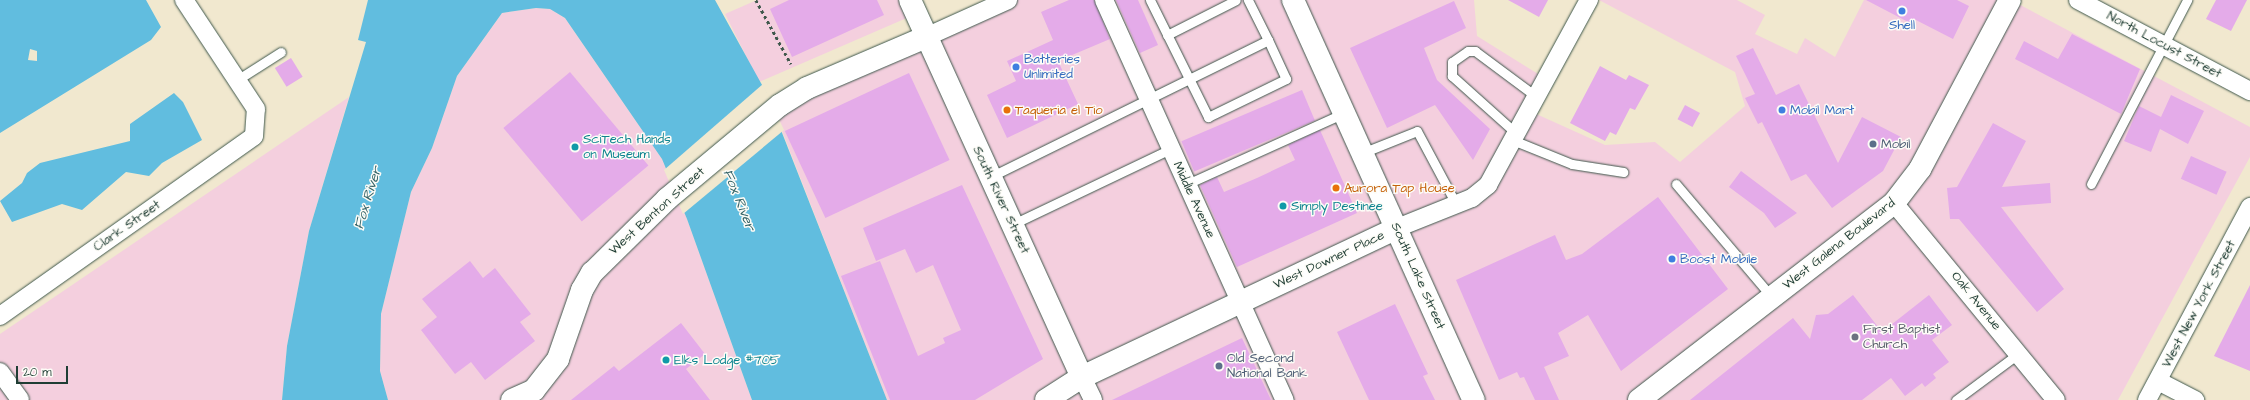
<!DOCTYPE html>
<style>
body{margin:0}
#map{position:relative;width:2250px;height:400px;overflow:hidden;background:#f1e8cf;font-family:"Architects Daughter",sans-serif}
div>[style]{position:absolute}
[style*='--x']{left:calc(var(--x)*1px);top:calc(var(--y)*1px);width:calc(var(--w)*1px);rotate:calc(var(--a)*1deg)}
.built>*{inset:0;background:#f4cfde}
.water>*{inset:0;background:#61bddf}
.pier>*{inset:0;background:#f1e8cf}
.building>*{inset:0;background:#e4abe9;transform-origin:0 0}
.path>*{height:2.5px;margin-top:-1.25px;transform-origin:0;background:repeating-linear-gradient(90deg,#3e574b 0 3px,transparent 0 6px)}
.roads{filter:drop-shadow(0 0 1px #3e574b) drop-shadow(0 0 1px #3e574b)}
.lane>*{height:9px;margin:-4.5px;padding:0 4.5px;transform-origin:4.5px;border-radius:4.5px;background:#fff}
.street>*{height:18px;margin:-9px;padding:0 9px;transform-origin:9px;border-radius:9px;background:#fff}
.secondary>*{height:22px;margin:-11px;padding:0 11px;transform-origin:11px;border-radius:11px;background:#fff}
.primary>*{height:22px;margin:-11px;padding:0 11px;transform-origin:11px;border-radius:11px;background:#fff}
.dots>*{width:11px;height:11px;translate:-50% -50%;box-sizing:border-box;border:2px solid #fdfcf7;border-radius:50%}
span{translate:-50% -50%;white-space:nowrap;text-align:center;line-height:1.15;-webkit-text-stroke:3px #fdfcf7;paint-order:stroke}
.shop-label{font-size:13px;color:#366cbe}
.left{translate:0 -50%;text-align:left}
.street-label{font-size:13px;color:#1f3d34}
.food-label{font-size:13px;color:#c56008}
.culture-label{font-size:13px;color:#0d838f}
.service-label{font-size:13px;color:#4e5e75}
.worship-label{font-size:13px;color:#5b616d}
.water-label{font-size:14px;color:#336367;font-style:italic}
.scale{position:absolute;left:16px;top:366px;width:52px;height:18px;box-sizing:border-box;border:2px solid #1f3d34;border-top:0;padding-left:5px;font-size:12px;line-height:14px;white-space:nowrap;color:#1f3d34;-webkit-text-stroke:3px #fdfcf7;paint-order:stroke}
</style>
<div id="map">
<div class="built">
<div style="clip-path:polygon(757px 0,901px 0,909px 17px,759px 82px,725px 14px)"></div>
<div style="clip-path:polygon(1008px 0,1474px 0,1477px 36px,1551px 82px,1534px 113px,1605px 145px,1655px 142px,1680px 162px,1745px 106px,1735px 72px,1599px 0,1737px 0,1765px 15px,1755px 34px,1797px 54px,1805px 38px,1835px 57px,1864px 0,2011px 0,2250px 127px,2250px 157px,2118px 400px,887px 400px,782px 131px,773px 117px)"></div>
<div style="clip-path:polygon(536px 8px,550px 9px,565px 18px,662px 159px,687px 219px,752px 400px,388px 400px,380px 371px,381px 314px,411px 192px,432px 148px,457px 76px,502px 13px)"></div>
<div style="clip-path:polygon(349px 97px,309px 231px,287px 346px,282px 400px,0 400px,0 334px)"></div>
</div>
<div class="water">
<div style="clip-path:polygon(evenodd,0 0,146px 0,161px 27px,151px 40px,0 133px,0 0,30px 49px,37px 51px,37px 61px,28px 60px,30px 49px)"></div>
<div style="clip-path:polygon(368px 0,715px 0,766px 92px,887px 400px,752px 400px,687px 219px,662px 159px,565px 18px,550px 9px,536px 8px,502px 13px,457px 76px,432px 148px,411px 192px,381px 314px,380px 371px,388px 400px,282px 400px,287px 346px,309px 231px,366px 42px,358px 40px)"></div>
<div style="clip-path:polygon(174px 93px,183px 102px,202px 140px,162px 163px,149px 176px,126px 172px,82px 210px,62px 204px,12px 222px,0 201px,22px 183px,27px 173px,40px 163px,130px 141px,130px 124px)"></div>
</div>
<div class="pier">
<div style="clip-path:polygon(763px 84px,784px 130px,683px 214px,664px 170px)"></div>
</div>
<div class="building">
<div style="clip-path:polygon(789px 0,877px 0,884px 15px,792px 57px,770px 9px)"></div>
<div style="clip-path:polygon(1069px 0,1094px 0,1110px 39px,1058px 61px,1078px 104px,1007px 138px,987px 95px,1016px 81px,1007px 61px,1053px 40px,1041px 12px)"></div>
<div style="clip-path:polygon(1116px 0,1138px 0,1158px 45px,1140px 53px)"></div>
<div style="clip-path:polygon(1508px 0,1548px 0,1539px 17px)"></div>
<div style="clip-path:polygon(1866px 0,1957px 0,1969px 6px,1953px 39px,1914px 19px,1912px 24px)"></div>
<div style="clip-path:polygon(2216px 0,2247px 0,2231px 31px,2206px 19px)"></div>
<div style="clip-path:polygon(1454px 1px,1466px 28px,1424px 48px,1437px 80px,1490px 129px,1473px 160px,1435px 105px,1387px 128px,1350px 48px)"></div>
<div style="clip-path:polygon(2072px 34px,2140px 69px,2121px 114px,2015px 59px,2024px 41px,2058px 59px)"></div>
<div style="clip-path:polygon(1753px 48px,1776px 95px,1799px 84px,1838px 163px,1862px 117px,1901px 137px,1883px 171px,1832px 208px,1806px 174px,1791px 181px,1762px 122px,1758px 124px,1745px 98px,1755px 94px,1736px 56px)"></div>
<div style="left:291px;top:58px;width:22px;height:19px;rotate:58deg"></div>
<div style="clip-path:polygon(1600px 66px,1626px 80px,1629px 75px,1649px 85px,1635px 110px,1630px 108px,1616px 135px,1610px 132px,1605px 141px,1570px 123px)"></div>
<div style="left:570px;top:72px;width:122px;height:87px;rotate:50deg"></div>
<div style="left:909px;top:73px;width:96px;height:137px;rotate:65deg"></div>
<div style="left:1302px;top:90px;width:33px;height:131px;rotate:67deg"></div>
<div style="clip-path:polygon(2171px 95px,2204px 111px,2188px 144px,2160px 129px,2151px 152px,2124px 141px,2139px 106px,2161px 117px)"></div>
<div style="left:1685px;top:105px;width:17px;height:16px;rotate:28deg"></div>
<div style="clip-path:polygon(1993px 123px,2026px 141px,2002px 187px,2050px 183px,2051px 203px,2001px 207px,2064px 289px,2037px 312px,1959px 219px,1950px 219px,1947px 188px,1957px 187px)"></div>
<div style="clip-path:polygon(1320px 130px,1357px 213px,1237px 267px,1200px 185px,1217px 177px,1224px 192px,1257px 178px,1295px 160px,1288px 145px)"></div>
<div style="left:2191px;top:156px;width:39px;height:25px;rotate:24deg"></div>
<div style="clip-path:polygon(1741px 171px,1797px 213px,1775px 228px,1764px 213px,1729px 187px)"></div>
<div style="clip-path:polygon(962px 185px,1043px 359px,975px 400px,890px 400px,841px 276px,880px 261px,918px 356px,945px 343px,943px 338px,961px 330px,933px 265px,916px 273px,905px 249px,876px 261px,863px 228px)"></div>
<div style="clip-path:polygon(1658px 197px,1728px 289px,1621px 371px,1588px 315px,1558px 333px,1569px 356px,1544px 367px,1559px 400px,1535px 400px,1524px 377px,1520px 378px,1517px 372px,1499px 380px,1456px 280px,1555px 235px,1566px 260px,1582px 254px)"></div>
<div style="clip-path:polygon(470px 261px,483px 278px,495px 268px,531px 314px,520px 322px,535px 341px,485px 380px,471px 362px,455px 374px,421px 330px,437px 317px,422px 299px)"></div>
<div style="clip-path:polygon(2250px 285px,2250px 371px,2214px 356px)"></div>
<div style="clip-path:polygon(1853px 295px,1882px 332px,1929px 295px,1952px 325px,1932px 340px,1949px 362px,1933px 374px,1936px 378px,1925px 387px,1922px 383px,1905px 396px,1891px 378px,1862px 400px,1690px 400px,1793px 318px,1810px 339px,1816px 315px,1828px 314px)"></div>
<div style="clip-path:polygon(1395px 304px,1428px 374px,1423px 376px,1435px 400px,1369px 400px,1337px 332px)"></div>
<div style="clip-path:polygon(681px 323px,705px 354px,686px 369px,710px 400px,571px 400px,614px 366px,619px 371px)"></div>
<div style="clip-path:polygon(1242px 338px,1271px 400px,1112px 400px)"></div>
</div>
<div class="path">
<div style="--x:756;--y:0;--w:73;--a:61.3"></div>
</div>
<div class="roads">
<div class="lane">
<div style="--x:1150;--y:0;--w:131;--a:63.6"></div>
<div style="--x:1208;--y:117;--w:87;--a:-26"></div>
<div style="--x:1286;--y:79;--w:43;--a:-114.8"></div>
<div style="--x:1167;--y:35;--w:77;--a:-26.9"></div>
<div style="--x:237;--y:80;--w:52;--a:-32.5"></div>
<div style="--x:1518;--y:135;--w:89;--a:-138.2"></div>
<div style="--x:1452;--y:76;--w:14;--a:-90"></div>
<div style="--x:1452;--y:62;--w:19;--a:-35"></div>
<div style="--x:1468;--y:51;--w:7;--a:0"></div>
<div style="--x:1475;--y:51;--w:79;--a:36.7"></div>
<div style="--x:1515;--y:141;--w:61;--a:22"></div>
<div style="--x:1572;--y:164;--w:52;--a:8.9"></div>
<div style="--x:1362;--y:153;--w:59;--a:-21.8"></div>
<div style="--x:1417;--y:131;--w:83;--a:61.9"></div>
<div style="--x:990;--y:177;--w:310;--a:-26.2"></div>
<div style="--x:1268;--y:40;--w:45;--a:-116.6"></div>
<div style="--x:1187;--y:184;--w:172;--a:-24.3"></div>
<div style="--x:1676;--y:184;--w:148;--a:49.7"></div>
<div style="--x:2091;--y:184;--w:208;--a:-62.4"></div>
<div style="--x:1011;--y:225;--w:176;--a:-25.5"></div>
<div style="--x:1956;--y:400;--w:79;--a:-36.7"></div>
</div>
<div class="street">
<div style="--x:1104;--y:0;--w:439;--a:65.7"></div>
<div style="--x:2078;--y:0;--w:195;--a:27.9"></div>
<div style="--x:926;--y:37;--w:90;--a:-24.3"></div>
<div style="--x:1894;--y:203;--w:255;--a:50.6"></div>
<div style="--x:1397;--y:228;--w:81;--a:-21.8"></div>
<div style="--x:1472;--y:198;--w:21;--a:-39"></div>
<div style="--x:1488;--y:185;--w:211;--a:-61.4"></div>
<div style="--x:0;--y:316;--w:311;--a:-35.3"></div>
<div style="--x:254;--y:136;--w:27;--a:-86"></div>
<div style="--x:256;--y:109;--w:131;--a:-123.4"></div>
<div style="--x:0;--y:372;--w:34;--a:54"></div>
<div style="--x:1082;--y:377;--w:25;--a:64"></div>
<div style="--x:2158;--y:381;--w:42;--a:27.2"></div>
<div style="--x:2147;--y:400;--w:219;--a:-61.9"></div>
</div>
<div class="secondary">
<div style="--x:910;--y:0;--w:414;--a:65.5"></div>
<div style="--x:512;--y:400;--w:24;--a:-24"></div>
<div style="--x:534;--y:390;--w:39;--a:-52"></div>
<div style="--x:558;--y:359;--w:73;--a:-70.8"></div>
<div style="--x:582;--y:290;--w:20;--a:-60"></div>
<div style="--x:592;--y:273;--w:105;--a:-44.6"></div>
<div style="--x:667;--y:199;--w:147;--a:-39.8"></div>
<div style="--x:780;--y:105;--w:32;--a:-32"></div>
<div style="--x:807;--y:88;--w:129;--a:-23.2"></div>
<div style="--x:1046;--y:400;--w:43;--a:-32.6"></div>
<div style="--x:1082;--y:377;--w:348;--a:-25.3"></div>
</div>
<div class="primary">
<div style="--x:1293;--y:0;--w:439;--a:65.7"></div>
<div style="--x:1639;--y:400;--w:322;--a:-37.7"></div>
<div style="--x:1894;--y:203;--w:43;--a:-52.6"></div>
<div style="--x:1920;--y:169;--w:191;--a:-62"></div>
</div>
</div>
<div class="dots">
<div style="left:1902px;top:11px;background:#3f7fe0"></div>
<div style="left:1016px;top:67px;background:#3f7fe0"></div>
<div style="left:1007px;top:110px;background:#e8710a"></div>
<div style="left:1782px;top:110px;background:#3f7fe0"></div>
<div style="left:1873px;top:144px;background:#5c6f8a"></div>
<div style="left:575px;top:147px;background:#0f9aa8"></div>
<div style="left:1336px;top:188px;background:#e8710a"></div>
<div style="left:1283px;top:206px;background:#0f9aa8"></div>
<div style="left:1672px;top:259px;background:#3f7fe0"></div>
<div style="left:1855px;top:337px;background:#6b7280"></div>
<div style="left:666px;top:360px;background:#0f9aa8"></div>
<div style="left:1219px;top:366px;background:#5c6f8a"></div>
</div>
<div class="shop-label">
<span style="left:1902px;top:25px">Shell</span>
<span class="left" style="left:1024px;top:67px">Batteries<br>Unlimited</span>
<span class="left" style="left:1790px;top:110px">Mobil Mart</span>
<span class="left" style="left:1680px;top:259px">Boost Mobile</span>
</div>
<div class="street-label">
<span style="left:2164px;top:45px;rotate:28deg">North Locust Street</span>
<span style="left:1001px;top:200px;rotate:65deg">South River Street</span>
<span style="left:1194px;top:200px;rotate:65deg">Middle Avenue</span>
<span style="left:657px;top:211px;rotate:-42deg">West Benton Street</span>
<span style="left:127px;top:226px;rotate:-35deg">Clark Street</span>
<span style="left:1839px;top:244px;rotate:-38deg">West Galena Boulevard</span>
<span style="left:1329px;top:260px;rotate:-25deg">West Downer Place</span>
<span style="left:1418px;top:276px;rotate:66deg">South Lake Street</span>
<span style="left:1976px;top:301px;rotate:51deg">Oak Avenue</span>
<span style="left:2199px;top:304px;rotate:-62deg">West New York Street</span>
</div>
<div class="food-label">
<span class="left" style="left:1015px;top:110px">Taqueria el Tio</span>
<span class="left" style="left:1344px;top:188px">Aurora Tap House</span>
</div>
<div class="culture-label">
<span class="left" style="left:583px;top:147px">SciTech Hands<br>on Museum</span>
<span class="left" style="left:1291px;top:206px">Simply Destinee</span>
<span class="left" style="left:674px;top:360px">Elks Lodge #705</span>
</div>
<div class="service-label">
<span class="left" style="left:1881px;top:144px">Mobil</span>
<span class="left" style="left:1227px;top:366px">Old Second<br>National Bank</span>
</div>
<div class="worship-label">
<span class="left" style="left:1863px;top:337px">First Baptist<br>Church</span>
</div>
<div class="water-label">
<span style="left:368px;top:198px;rotate:-73deg">Fox River</span>
<span style="left:739px;top:200px;rotate:68deg">Fox River</span>
</div>
<div class="scale">20 m</div>
</div>
